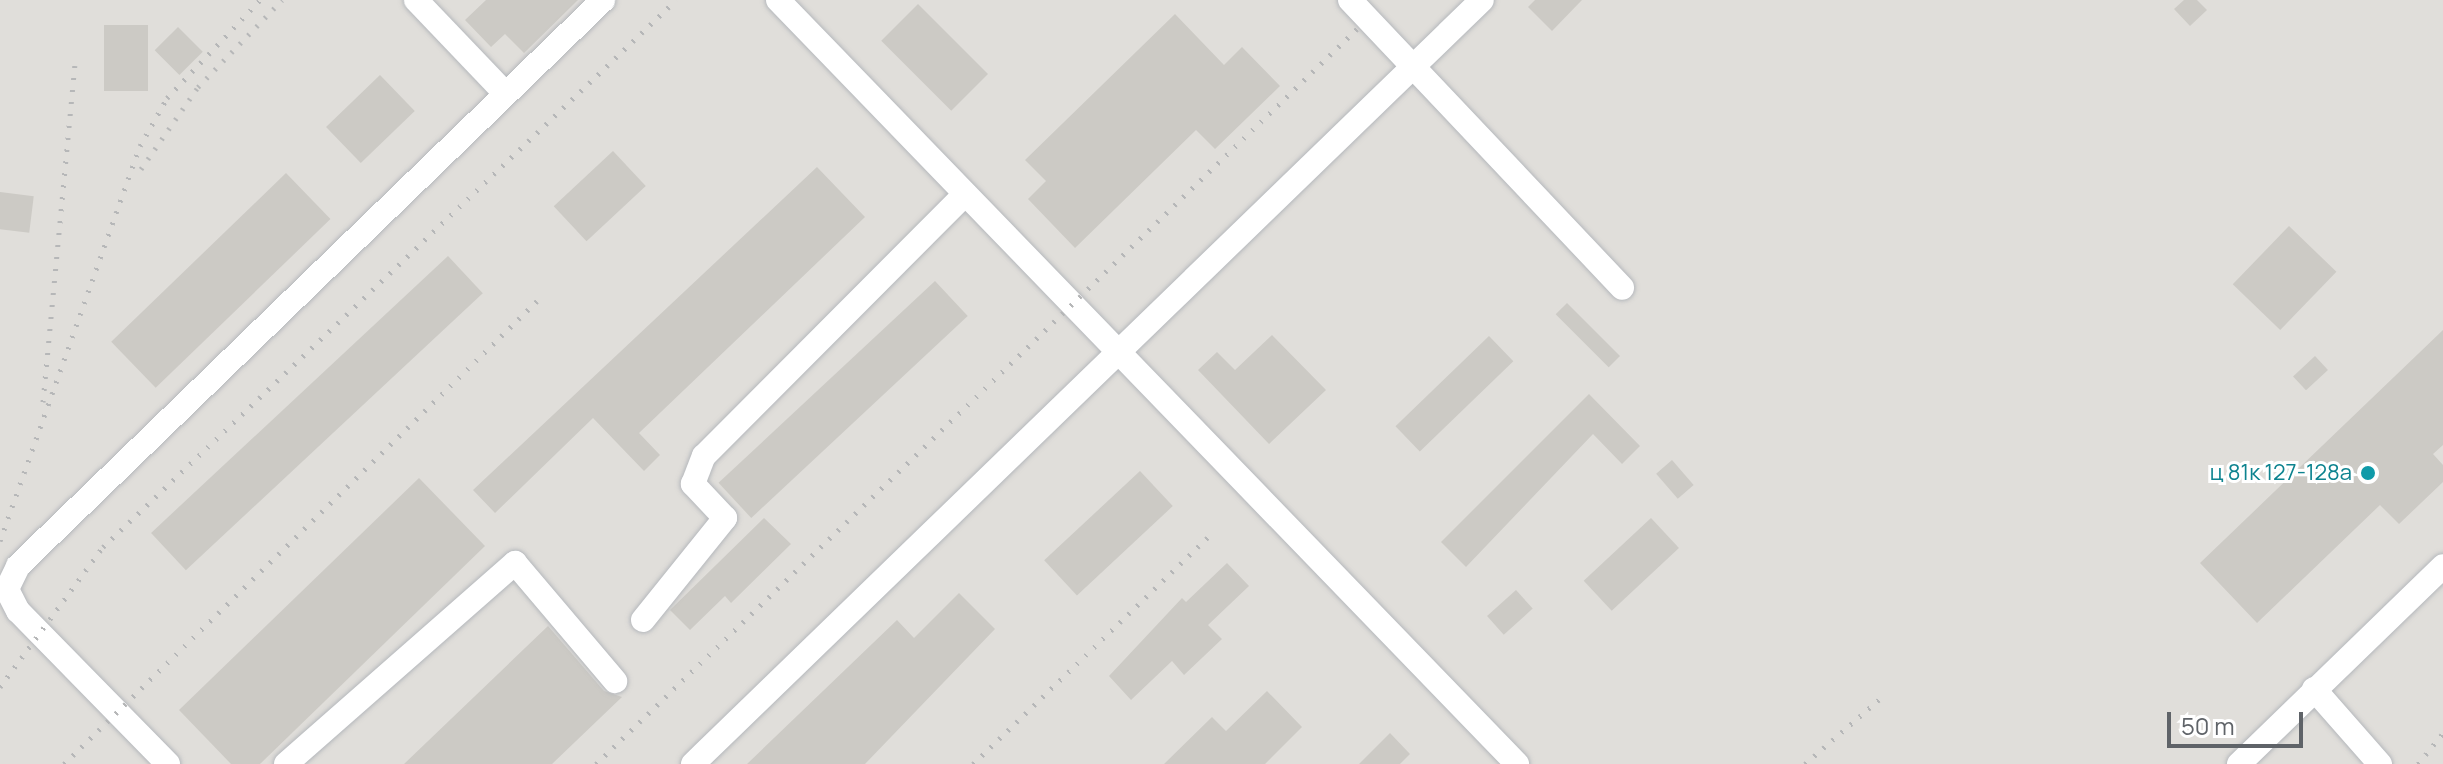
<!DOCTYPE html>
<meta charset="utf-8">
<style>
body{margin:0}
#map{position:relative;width:2443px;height:764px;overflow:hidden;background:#f1efe8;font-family:Manrope,sans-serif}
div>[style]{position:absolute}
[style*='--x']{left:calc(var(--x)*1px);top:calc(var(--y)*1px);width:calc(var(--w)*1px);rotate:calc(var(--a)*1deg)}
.industrial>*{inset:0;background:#e0deda;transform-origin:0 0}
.building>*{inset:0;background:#cccac5;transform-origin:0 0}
.roads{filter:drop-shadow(0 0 2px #b5b8bc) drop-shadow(0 0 2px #b5b8bc)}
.minor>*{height:24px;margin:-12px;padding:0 12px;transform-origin:12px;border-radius:12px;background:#fff}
.rail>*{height:5px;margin-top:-2.5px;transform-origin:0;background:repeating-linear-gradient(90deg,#b6b7b8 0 2px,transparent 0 12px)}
.dots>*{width:22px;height:22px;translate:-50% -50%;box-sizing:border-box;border:4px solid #fff;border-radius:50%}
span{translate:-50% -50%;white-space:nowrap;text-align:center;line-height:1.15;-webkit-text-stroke:6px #fff;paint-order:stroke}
.culture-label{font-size:22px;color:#0d838f}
.right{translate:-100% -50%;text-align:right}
.scale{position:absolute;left:2167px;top:712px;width:136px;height:36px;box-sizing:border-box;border:4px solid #5f6368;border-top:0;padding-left:10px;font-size:24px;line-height:28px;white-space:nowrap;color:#5f6368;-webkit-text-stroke:6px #fff;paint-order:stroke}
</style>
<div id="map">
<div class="industrial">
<div style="left:0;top:0;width:2443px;height:764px"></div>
</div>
<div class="building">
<div style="clip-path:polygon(486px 0,578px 0,524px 53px,505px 34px,491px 47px,465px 20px)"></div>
<div style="clip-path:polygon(1535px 0,1582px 0,1552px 31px,1528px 7px)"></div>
<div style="clip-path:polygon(2184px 0,2197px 0,2207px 10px,2190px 26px,2174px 9px)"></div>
<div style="left:918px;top:4px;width:99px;height:52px;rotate:45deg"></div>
<div style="clip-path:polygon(1175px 14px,1224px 65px,1242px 47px,1280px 86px,1215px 149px,1196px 130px,1075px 248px,1028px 199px,1046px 181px,1025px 160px)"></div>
<div style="left:104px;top:25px;width:44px;height:66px"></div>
<div style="left:178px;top:27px;width:35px;height:33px;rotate:45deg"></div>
<div style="left:380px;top:75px;width:50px;height:75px;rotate:46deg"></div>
<div style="left:613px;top:151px;width:48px;height:81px;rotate:47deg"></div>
<div style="clip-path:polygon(817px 167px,865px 217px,639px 433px,660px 455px,644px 471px,593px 418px,495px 513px,473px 490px)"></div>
<div style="left:286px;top:173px;width:64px;height:243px;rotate:46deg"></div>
<div style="left:0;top:192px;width:34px;height:37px;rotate:7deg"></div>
<div style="left:2289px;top:226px;width:66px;height:81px;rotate:44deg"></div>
<div style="left:448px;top:256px;width:51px;height:406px;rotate:47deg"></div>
<div style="left:935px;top:281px;width:48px;height:296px;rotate:47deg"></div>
<div style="left:1567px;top:303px;width:75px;height:16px;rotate:45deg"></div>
<div style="clip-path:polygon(2443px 330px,2443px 445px,2433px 454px,2443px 465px,2443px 482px,2399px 524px,2380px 505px,2257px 623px,2200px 563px)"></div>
<div style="clip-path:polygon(1272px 335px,1326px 390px,1269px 444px,1198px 370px,1217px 352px,1235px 370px)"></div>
<div style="left:1489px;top:336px;width:35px;height:130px;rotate:46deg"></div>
<div style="left:2315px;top:356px;width:19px;height:30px;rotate:47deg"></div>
<div style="clip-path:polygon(1589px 394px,1640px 446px,1622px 464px,1593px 434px,1466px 567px,1441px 542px)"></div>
<div style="left:1672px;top:460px;width:33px;height:21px;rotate:49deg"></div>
<div style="left:1140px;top:471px;width:48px;height:131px;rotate:47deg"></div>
<div style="clip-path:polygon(419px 478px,485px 546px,260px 764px,231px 764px,179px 710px)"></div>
<div style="clip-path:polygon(764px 518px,791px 544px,731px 603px,725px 596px,690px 630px,670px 610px)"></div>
<div style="left:1651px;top:518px;width:41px;height:92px;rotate:47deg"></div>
<div style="clip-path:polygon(1227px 563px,1249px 586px,1208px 625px,1222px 639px,1184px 675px,1172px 661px,1131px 700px,1109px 676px,1182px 598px,1186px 602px)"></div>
<div style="left:1516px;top:590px;width:25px;height:39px;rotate:48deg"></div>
<div style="clip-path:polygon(959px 593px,995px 629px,865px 764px,747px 764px,897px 620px,914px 638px)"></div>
<div style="clip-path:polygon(548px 626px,604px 691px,622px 697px,552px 764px,404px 764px)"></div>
<div style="clip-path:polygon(1267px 691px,1302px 727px,1265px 764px,1164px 764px,1212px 717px,1226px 731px)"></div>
<div style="clip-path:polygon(1390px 733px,1410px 754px,1400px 764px,1359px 764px)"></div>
</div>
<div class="roads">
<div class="minor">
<div style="--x:416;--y:0;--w:127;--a:46.3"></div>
<div style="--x:778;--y:0;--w:1063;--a:45.95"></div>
<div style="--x:1350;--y:0;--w:396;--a:46.6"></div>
<div style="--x:643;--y:620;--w:131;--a:-51.2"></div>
<div style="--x:725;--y:518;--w:47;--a:-133.3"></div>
<div style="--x:693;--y:484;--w:30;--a:-69"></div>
<div style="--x:704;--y:456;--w:370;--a:-45.1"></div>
<div style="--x:2314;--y:689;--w:100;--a:48.7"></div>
<div style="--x:168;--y:764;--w:214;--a:-134.4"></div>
<div style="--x:18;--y:611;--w:25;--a:-117"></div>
<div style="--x:7;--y:589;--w:25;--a:-64"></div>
<div style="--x:18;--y:566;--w:814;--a:-44.05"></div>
<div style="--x:286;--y:764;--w:305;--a:-41.3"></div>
<div style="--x:515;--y:563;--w:155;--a:49.7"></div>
<div style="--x:693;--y:764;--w:1098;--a:-44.08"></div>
<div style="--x:2239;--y:764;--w:284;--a:-44.1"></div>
</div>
</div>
<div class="rail">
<div style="--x:141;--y:169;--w:100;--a:-55.2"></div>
<div style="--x:198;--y:87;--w:121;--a:-46"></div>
<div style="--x:43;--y:402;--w:338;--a:-84.6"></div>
<div style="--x:0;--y:541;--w:419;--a:-70.5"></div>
<div style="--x:140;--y:146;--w:55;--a:-60.6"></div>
<div style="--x:167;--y:98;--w:135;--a:-46.5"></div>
<div style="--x:0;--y:687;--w:174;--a:-53.7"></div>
<div style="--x:103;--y:547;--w:792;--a:-43.67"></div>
<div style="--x:64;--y:764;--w:662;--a:-44.39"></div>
<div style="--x:596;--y:764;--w:1061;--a:-44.01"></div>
<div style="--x:973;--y:764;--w:330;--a:-44"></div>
<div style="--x:1805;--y:764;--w:101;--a:-41"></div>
<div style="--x:2418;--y:764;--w:40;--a:-51"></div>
</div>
<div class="dots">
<div style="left:2368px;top:473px;background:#0f9aa8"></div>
</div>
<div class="culture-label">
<span class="right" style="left:2352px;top:473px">ц 81к 127-128а</span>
</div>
<div class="scale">50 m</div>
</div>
